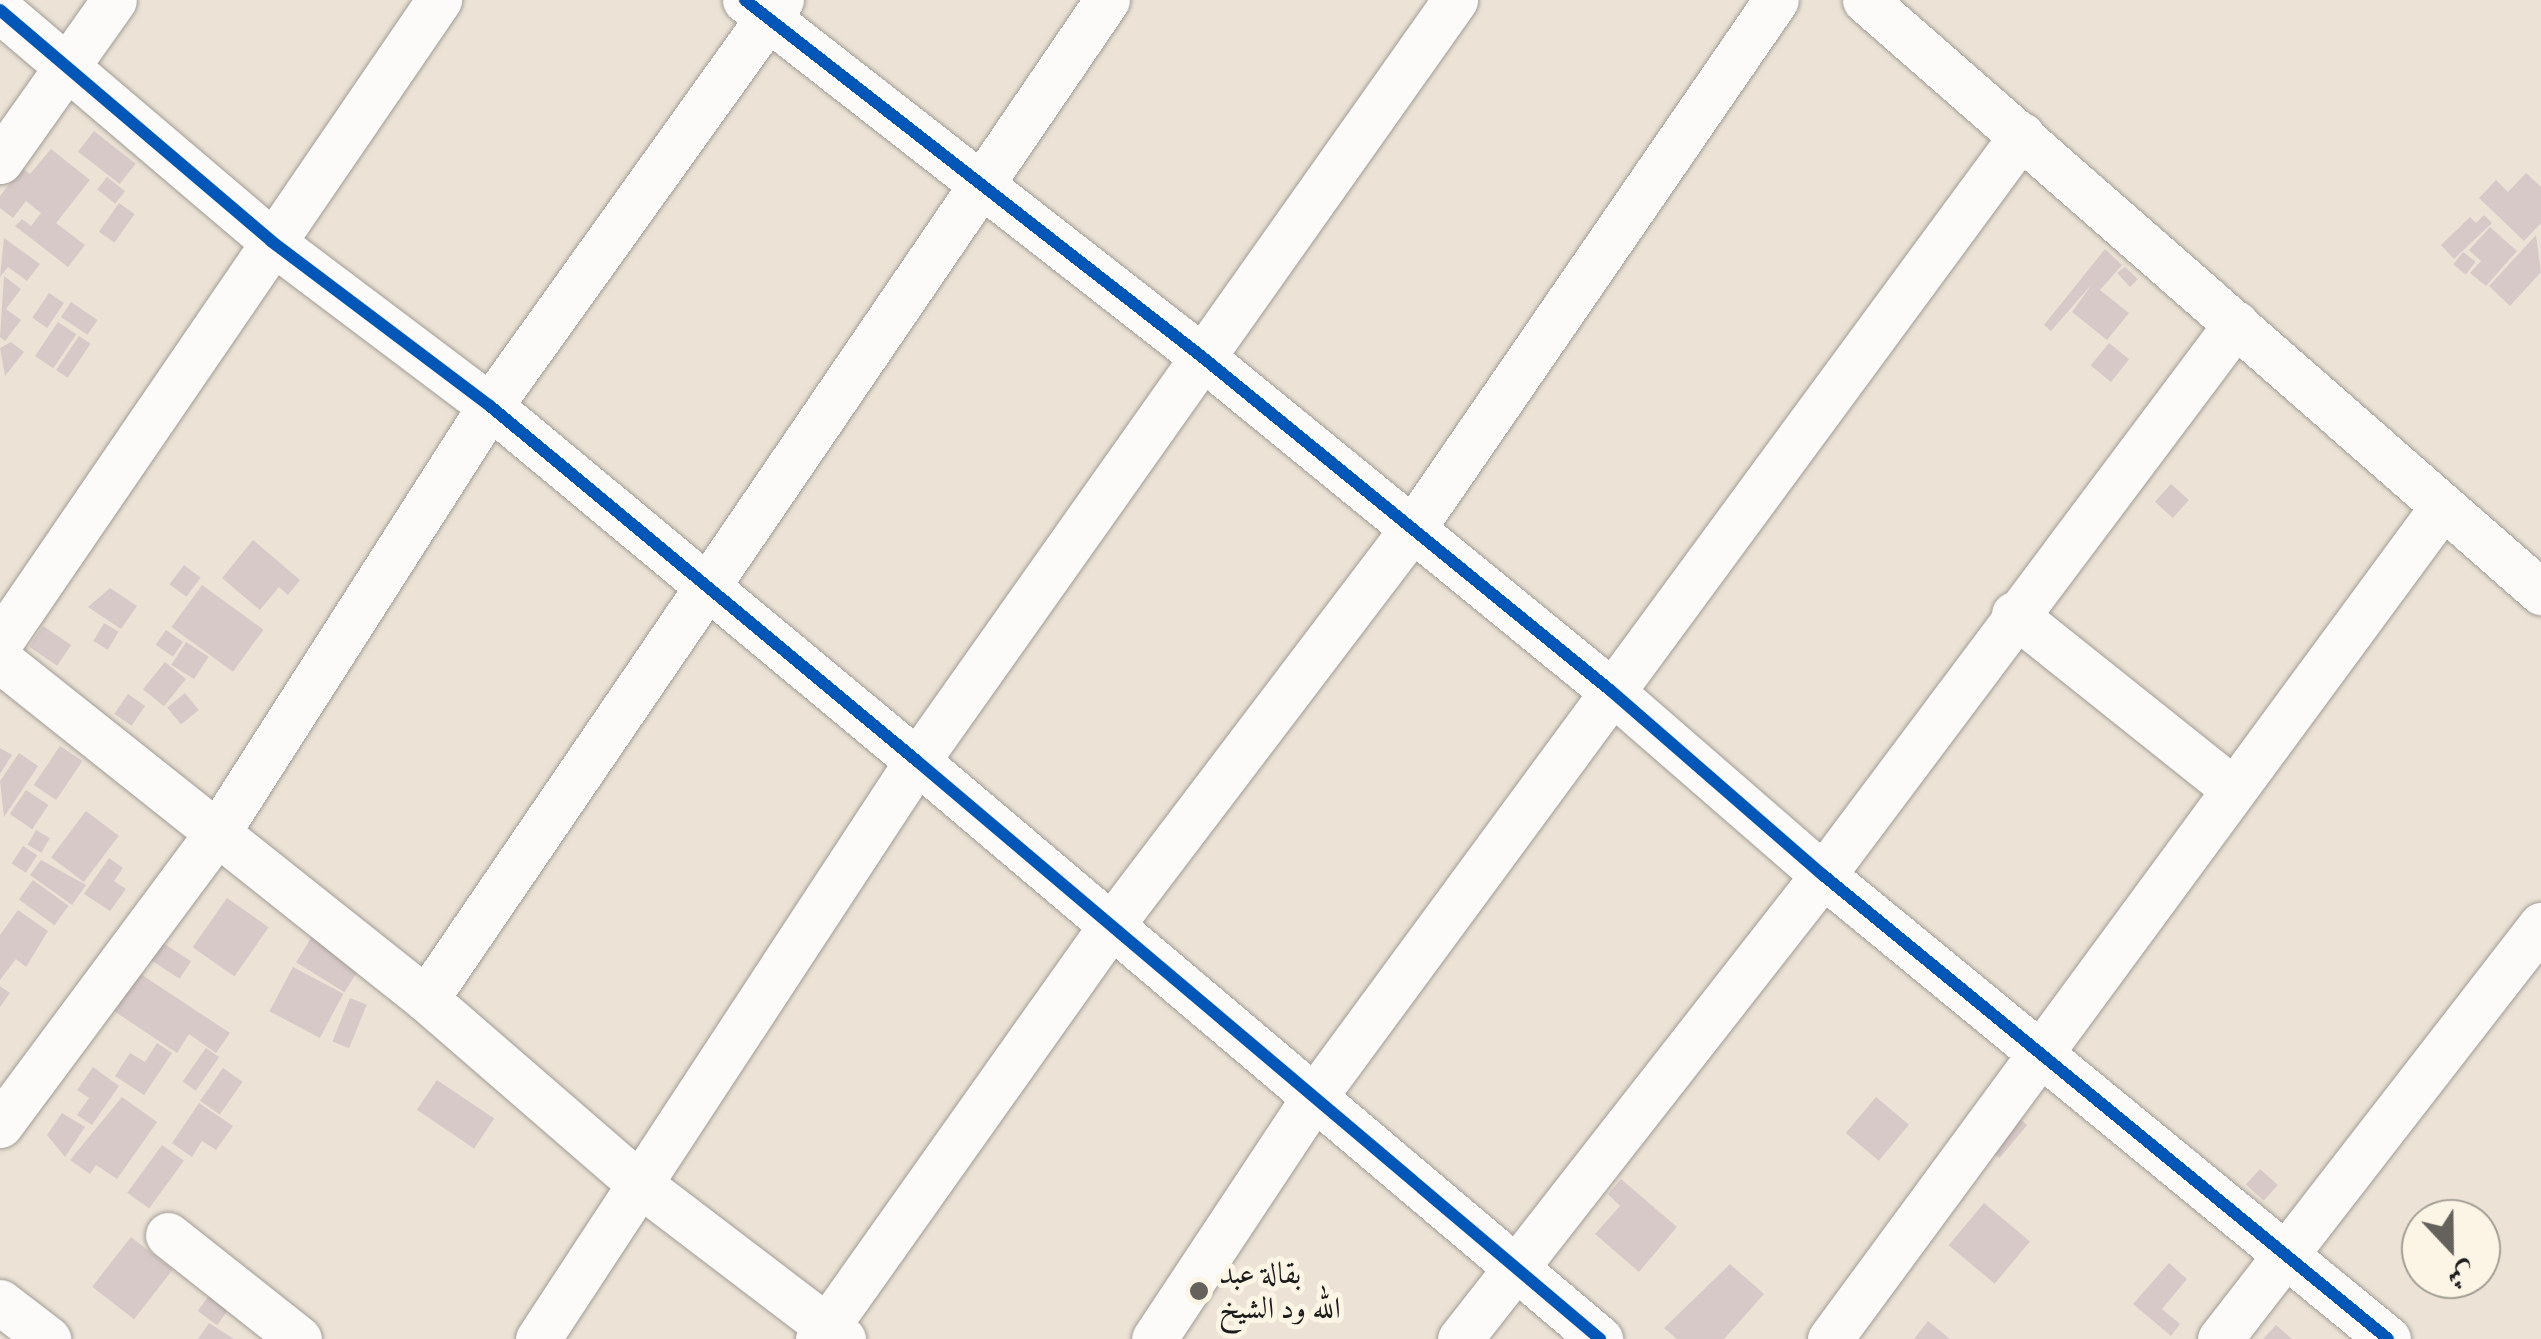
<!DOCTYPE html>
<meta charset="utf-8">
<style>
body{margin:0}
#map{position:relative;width:2541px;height:1339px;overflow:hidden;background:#ece3d6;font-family:"Libre Bodoni",Amiri,serif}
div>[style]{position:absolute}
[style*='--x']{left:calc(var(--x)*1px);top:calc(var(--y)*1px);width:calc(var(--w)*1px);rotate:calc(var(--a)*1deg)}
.building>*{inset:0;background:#d7c9c8;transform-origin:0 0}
.roads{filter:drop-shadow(0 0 2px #a19c95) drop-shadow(0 0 2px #a19c95)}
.minor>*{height:45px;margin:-22.5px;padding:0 22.5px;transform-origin:22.5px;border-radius:22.5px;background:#fcfbf9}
.cycleway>*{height:12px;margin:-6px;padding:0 6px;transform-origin:6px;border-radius:6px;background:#0057b8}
.dots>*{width:28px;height:28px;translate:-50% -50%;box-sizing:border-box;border:5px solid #fcf5e5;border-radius:50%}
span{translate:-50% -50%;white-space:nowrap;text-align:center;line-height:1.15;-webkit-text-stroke:10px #fcf5e5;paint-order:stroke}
.poi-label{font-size:30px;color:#1c1c1c}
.left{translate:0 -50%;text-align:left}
.north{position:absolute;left:2401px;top:1199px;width:100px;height:100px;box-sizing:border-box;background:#fcf5e5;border:2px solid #a29e95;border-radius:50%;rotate:158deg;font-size:28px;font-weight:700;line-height:40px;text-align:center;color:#1c1c1c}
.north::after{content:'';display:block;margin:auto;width:35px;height:45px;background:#65625d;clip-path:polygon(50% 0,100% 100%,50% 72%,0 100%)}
</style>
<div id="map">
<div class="building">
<div style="left:94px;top:131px;width:53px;height:26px;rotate:38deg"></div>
<div style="clip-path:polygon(51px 149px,90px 180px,56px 223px,85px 245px,68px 267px,15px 226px,22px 219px,31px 226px,41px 213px,26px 201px,13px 218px,0 208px,0 196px,22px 168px,30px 174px)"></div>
<div style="clip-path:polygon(2526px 173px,2541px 187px,2541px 223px,2524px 241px,2479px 198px,2496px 180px,2508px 192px)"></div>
<div style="left:107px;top:177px;width:23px;height:16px;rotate:38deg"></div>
<div style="left:119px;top:203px;width:19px;height:35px;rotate:35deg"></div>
<div style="clip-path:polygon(2484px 215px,2492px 223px,2454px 259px,2441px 245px,2470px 217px,2476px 223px)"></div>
<div style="clip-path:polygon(2490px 227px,2517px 251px,2486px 286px,2470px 273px,2481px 261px,2469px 250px)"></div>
<div style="clip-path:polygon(2536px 235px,2541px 272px,2510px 306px,2489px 286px)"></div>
<div style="clip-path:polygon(4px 238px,40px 264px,27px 281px,8px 267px,0 277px)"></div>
<div style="clip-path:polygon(2105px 249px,2122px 265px,2100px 290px,2129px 313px,2107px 340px,2072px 312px,2092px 284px,2051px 331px,2044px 325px)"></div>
<div style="left:2463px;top:252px;width:16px;height:16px;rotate:38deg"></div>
<div style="clip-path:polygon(2125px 267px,2138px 279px,2130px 287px,2117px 273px)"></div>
<div style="clip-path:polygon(4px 276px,21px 289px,6px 309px,21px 320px,5px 341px,0 337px)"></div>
<div style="left:49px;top:293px;width:18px;height:30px;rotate:34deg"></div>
<div style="left:71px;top:302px;width:32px;height:18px;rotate:34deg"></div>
<div style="left:58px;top:322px;width:22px;height:41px;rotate:34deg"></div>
<div style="left:79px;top:336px;width:14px;height:41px;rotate:34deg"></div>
<div style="clip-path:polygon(11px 342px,24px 352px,5px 376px,0 348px)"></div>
<div style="left:2109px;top:343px;width:26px;height:29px;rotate:39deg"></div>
<div style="left:2171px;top:484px;width:24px;height:24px;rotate:42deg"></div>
<div style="clip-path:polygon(253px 540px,300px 580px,288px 595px,279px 587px,260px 610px,222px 578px)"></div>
<div style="left:184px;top:565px;width:21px;height:24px;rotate:37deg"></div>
<div style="left:202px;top:585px;width:76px;height:52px;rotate:36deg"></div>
<div style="clip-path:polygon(110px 588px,137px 606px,121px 629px,88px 607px)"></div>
<div style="left:104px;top:623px;width:17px;height:21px;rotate:31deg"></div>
<div style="left:43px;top:626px;width:34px;height:25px;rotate:34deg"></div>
<div style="left:166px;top:630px;width:21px;height:18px;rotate:35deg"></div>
<div style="left:186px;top:642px;width:27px;height:27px;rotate:33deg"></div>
<div style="left:165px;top:662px;width:27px;height:35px;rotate:39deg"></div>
<div style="left:185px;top:693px;width:22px;height:23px;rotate:51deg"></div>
<div style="left:128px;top:694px;width:21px;height:24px;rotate:35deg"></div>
<div style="left:60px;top:746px;width:27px;height:47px;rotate:34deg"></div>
<div style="clip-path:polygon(0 748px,12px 755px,0 774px)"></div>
<div style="clip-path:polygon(19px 753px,38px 766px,4px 817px,0 781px)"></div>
<div style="left:26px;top:790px;width:27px;height:29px;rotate:34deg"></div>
<div style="left:86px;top:811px;width:41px;height:58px;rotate:37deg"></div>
<div style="left:36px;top:830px;width:16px;height:17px;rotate:30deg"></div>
<div style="left:23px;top:846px;width:17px;height:21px;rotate:33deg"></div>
<div style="clip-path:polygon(109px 858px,123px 868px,114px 881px,126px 889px,110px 911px,84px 894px)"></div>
<div style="clip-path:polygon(41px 860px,86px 885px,72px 905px,30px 875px)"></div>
<div style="left:33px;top:880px;width:44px;height:24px;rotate:36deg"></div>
<div style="left:227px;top:898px;width:51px;height:60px;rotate:35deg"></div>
<div style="clip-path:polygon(18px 910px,48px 931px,26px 967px,16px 959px,0 980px,0 935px)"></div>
<div style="left:313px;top:935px;width:57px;height:32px;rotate:32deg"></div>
<div style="left:160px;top:941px;width:37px;height:21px;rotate:33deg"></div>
<div style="left:293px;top:967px;width:57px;height:50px;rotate:28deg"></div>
<div style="clip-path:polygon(139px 973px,230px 1033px,216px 1053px,189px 1034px,177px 1053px,114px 1011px)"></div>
<div style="clip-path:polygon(0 986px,10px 993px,0 1007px)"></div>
<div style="left:350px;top:998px;width:18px;height:47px;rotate:22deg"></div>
<div style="clip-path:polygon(157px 1043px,172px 1053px,144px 1095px,115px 1076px,130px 1053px,145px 1062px)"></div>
<div style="left:206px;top:1048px;width:16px;height:41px;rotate:35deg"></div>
<div style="clip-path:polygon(93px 1067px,119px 1086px,92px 1125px,77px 1115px,89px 1098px,77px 1090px)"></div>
<div style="left:223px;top:1068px;width:24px;height:40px;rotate:35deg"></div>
<div style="left:437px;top:1080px;width:69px;height:36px;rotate:34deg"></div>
<div style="clip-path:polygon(122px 1097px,157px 1122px,117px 1179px,96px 1165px,90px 1174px,70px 1160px)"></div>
<div style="left:1876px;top:1097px;width:43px;height:47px;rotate:40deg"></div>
<div style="clip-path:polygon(199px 1103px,233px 1126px,216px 1150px,202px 1141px,192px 1157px,172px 1143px)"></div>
<div style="left:2008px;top:1109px;width:25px;height:43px;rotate:40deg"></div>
<div style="clip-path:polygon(62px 1113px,85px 1127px,65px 1157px,47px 1135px)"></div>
<div style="left:162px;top:1145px;width:27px;height:59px;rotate:36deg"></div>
<div style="left:2260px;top:1169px;width:24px;height:21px;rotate:42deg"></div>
<div style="clip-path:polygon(1621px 1179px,1677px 1227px,1639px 1272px,1595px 1234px,1620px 1206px,1608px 1194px)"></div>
<div style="left:1984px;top:1203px;width:60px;height:55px;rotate:40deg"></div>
<div style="left:131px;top:1237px;width:53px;height:63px;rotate:38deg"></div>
<div style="clip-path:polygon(2169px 1263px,2187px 1279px,2162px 1309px,2180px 1324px,2171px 1336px,2133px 1304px)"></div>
<div style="clip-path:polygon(1730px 1264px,1764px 1294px,1724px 1339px,1677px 1339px,1664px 1328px)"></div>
<div style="left:213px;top:1290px;width:24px;height:26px;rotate:36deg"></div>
<div style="clip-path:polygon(1928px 1321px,1950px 1339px,1914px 1339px)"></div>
<div style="clip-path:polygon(209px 1323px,234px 1339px,198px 1339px)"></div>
<div style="clip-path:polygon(2276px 1325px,2292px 1339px,2263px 1339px)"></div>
</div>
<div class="roads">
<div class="minor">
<div style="--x:745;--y:0;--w:579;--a:37.98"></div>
<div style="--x:1201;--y:356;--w:528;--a:39.24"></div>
<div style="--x:1610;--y:690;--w:282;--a:41"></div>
<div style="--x:1823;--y:875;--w:731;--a:39.39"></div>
<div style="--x:1865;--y:0;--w:899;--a:41.21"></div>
<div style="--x:0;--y:10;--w:356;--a:40.4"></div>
<div style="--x:271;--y:241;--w:274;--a:37"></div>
<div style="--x:490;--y:406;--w:555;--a:39.74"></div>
<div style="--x:917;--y:761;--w:895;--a:40.24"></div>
<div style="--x:0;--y:161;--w:197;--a:-54.7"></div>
<div style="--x:2014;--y:614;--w:278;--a:38.6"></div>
<div style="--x:0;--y:642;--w:778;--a:-55.64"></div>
<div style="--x:0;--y:660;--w:544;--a:38.51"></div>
<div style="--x:426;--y:999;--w:284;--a:40.9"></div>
<div style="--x:641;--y:1185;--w:254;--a:37.3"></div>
<div style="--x:426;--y:999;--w:1209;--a:-55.72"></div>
<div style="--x:0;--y:1125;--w:367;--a:-53.4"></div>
<div style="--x:219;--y:830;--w:503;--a:-57.42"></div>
<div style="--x:490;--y:406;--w:500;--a:-54.4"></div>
<div style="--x:168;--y:1235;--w:167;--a:38.4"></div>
<div style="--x:0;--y:1302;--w:61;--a:37.6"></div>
<div style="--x:538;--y:1339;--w:691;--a:-56.75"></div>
<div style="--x:917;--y:761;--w:932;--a:-54.74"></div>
<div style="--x:818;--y:1339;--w:505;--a:-54.67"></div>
<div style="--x:1110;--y:927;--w:497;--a:-52.8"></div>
<div style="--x:1411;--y:531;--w:644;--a:-55.5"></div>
<div style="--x:1154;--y:1339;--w:291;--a:-56.5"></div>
<div style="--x:1315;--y:1096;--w:1193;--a:-53.66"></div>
<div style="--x:1460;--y:1339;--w:589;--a:-51.96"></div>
<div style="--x:1823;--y:875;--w:689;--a:-53.15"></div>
<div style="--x:1830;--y:1339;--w:1034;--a:-53.65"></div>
<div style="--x:2220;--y:1339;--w:524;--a:-52.21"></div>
</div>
</div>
<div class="cycleway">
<div style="--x:745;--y:0;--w:579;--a:37.98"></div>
<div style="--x:1201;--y:356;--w:528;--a:39.24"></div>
<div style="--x:1610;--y:690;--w:282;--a:41"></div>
<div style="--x:1823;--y:875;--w:731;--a:39.39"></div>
<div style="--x:0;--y:10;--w:356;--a:40.4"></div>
<div style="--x:271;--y:241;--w:274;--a:37"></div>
<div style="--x:490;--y:406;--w:555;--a:39.74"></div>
<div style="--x:917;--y:761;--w:895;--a:40.24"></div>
</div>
<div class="dots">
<div style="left:1199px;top:1291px;background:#65625d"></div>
</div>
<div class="poi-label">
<span class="left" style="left:1219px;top:1291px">بقالة عبد<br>الله ود الشيخ</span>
</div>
<div class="north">ش</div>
</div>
